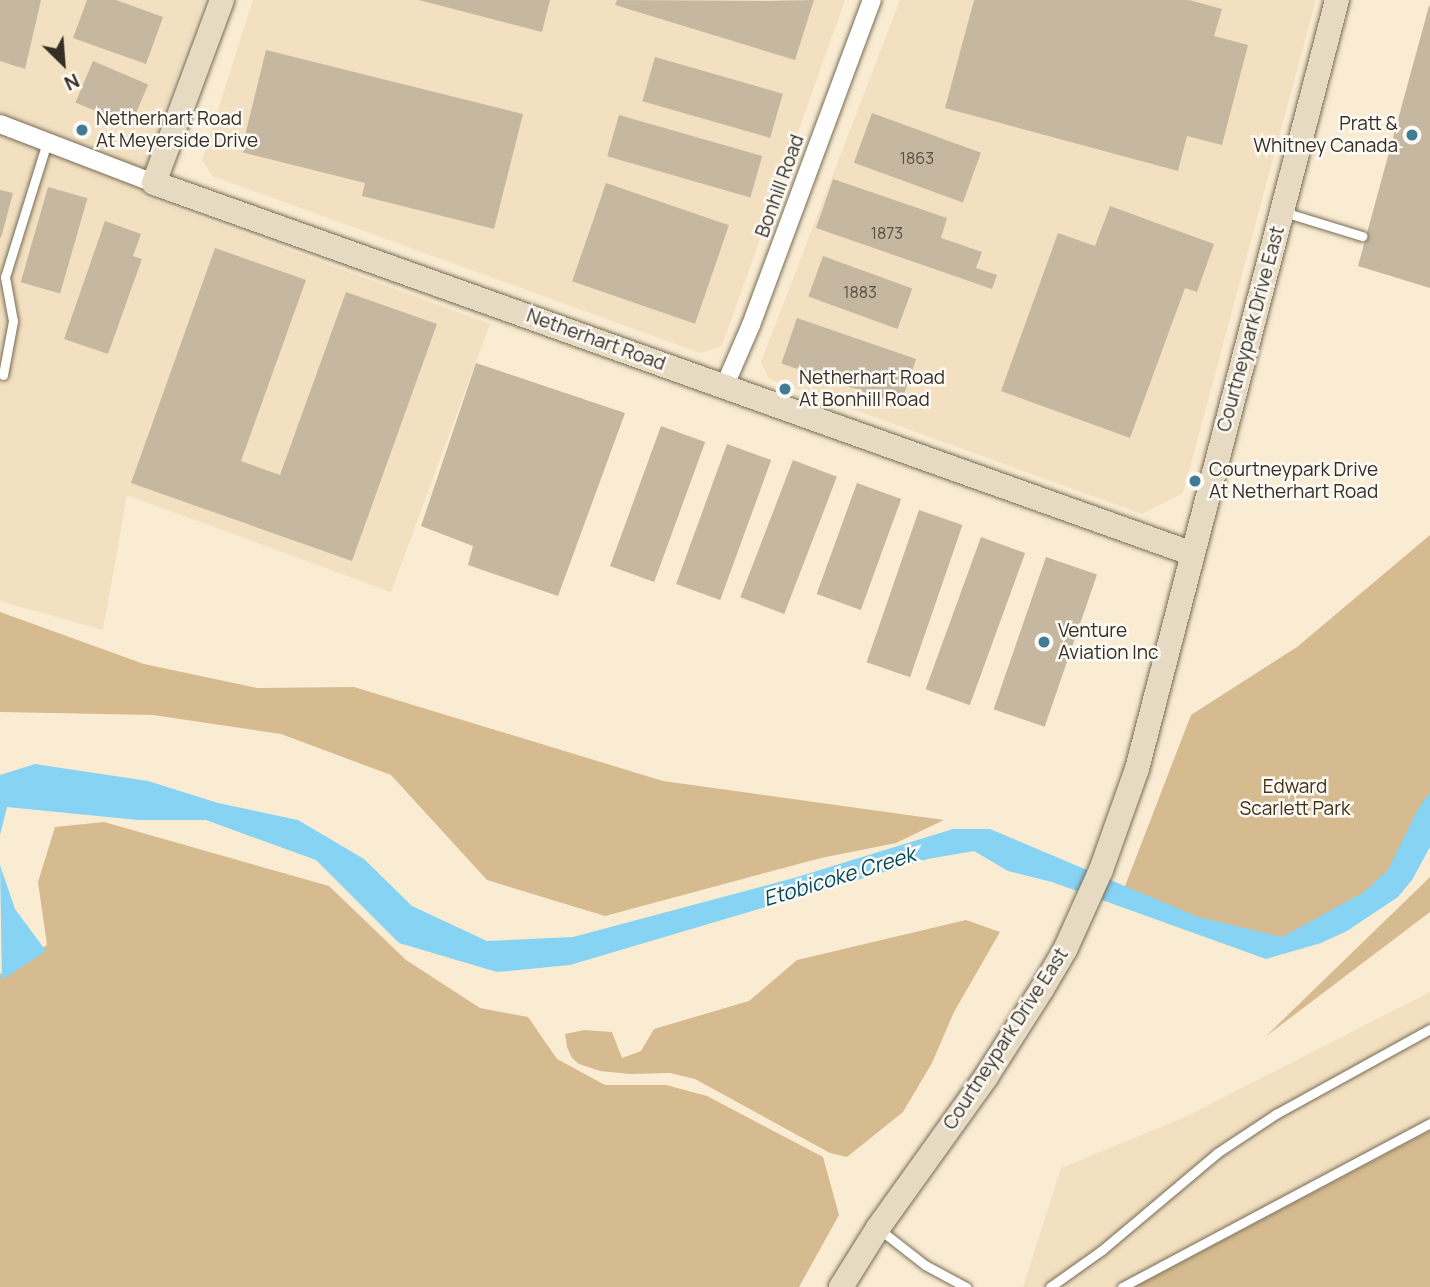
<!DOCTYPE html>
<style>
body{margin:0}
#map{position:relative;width:1430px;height:1287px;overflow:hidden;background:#faecd3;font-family:Manrope,sans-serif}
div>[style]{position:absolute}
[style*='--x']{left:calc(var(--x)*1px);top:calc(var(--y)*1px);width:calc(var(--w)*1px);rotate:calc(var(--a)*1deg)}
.built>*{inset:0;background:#f2e0c1}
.green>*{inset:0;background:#d5bb8f}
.water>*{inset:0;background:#86d3f3}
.building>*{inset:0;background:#c6b8a0;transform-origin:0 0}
.roads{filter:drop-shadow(0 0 2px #786c56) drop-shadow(0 0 2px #786c56)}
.lane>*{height:9px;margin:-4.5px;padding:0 4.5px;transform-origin:4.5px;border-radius:4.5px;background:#fff}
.street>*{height:18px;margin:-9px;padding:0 9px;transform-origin:9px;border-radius:9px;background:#fff}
.secondary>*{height:24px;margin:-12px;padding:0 12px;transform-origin:12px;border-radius:12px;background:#e6dac3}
.dots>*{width:19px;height:19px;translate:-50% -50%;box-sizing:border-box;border:4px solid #fdfaf5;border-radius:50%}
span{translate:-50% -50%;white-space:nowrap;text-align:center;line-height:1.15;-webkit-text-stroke:5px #fdfaf5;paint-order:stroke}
.number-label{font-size:16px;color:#585044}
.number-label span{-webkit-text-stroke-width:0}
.poi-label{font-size:19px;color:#342e25}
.left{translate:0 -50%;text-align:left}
.right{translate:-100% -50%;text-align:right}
.street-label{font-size:19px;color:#342e25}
.park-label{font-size:19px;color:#403116}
.water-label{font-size:21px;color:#02485d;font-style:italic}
.north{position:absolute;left:28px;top:28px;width:70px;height:70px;-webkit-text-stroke:5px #fdfaf5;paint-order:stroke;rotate:155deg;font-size:19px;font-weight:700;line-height:28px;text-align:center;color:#342e25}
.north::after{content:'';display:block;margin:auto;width:24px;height:32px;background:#342e25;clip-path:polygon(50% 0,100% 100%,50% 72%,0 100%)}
</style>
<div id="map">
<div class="built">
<div style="clip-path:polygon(0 0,204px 0,153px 140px,142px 196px,490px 324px,391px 592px,127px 495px,103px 630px,0 601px)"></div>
<div style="clip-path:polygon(253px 0,845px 0,722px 346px,700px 353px,212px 176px,202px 160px)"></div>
<div style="clip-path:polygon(900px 0,1316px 0,1183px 493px,1142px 514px,769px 379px,761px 362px)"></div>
<div style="clip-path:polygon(1430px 992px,1430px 1287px,1023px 1287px,1061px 1168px,1183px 1118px)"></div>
</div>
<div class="green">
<div style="clip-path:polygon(1430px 535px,1430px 799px,1398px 877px,1283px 946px,1120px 899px,1191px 715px,1297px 647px)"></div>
<div style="clip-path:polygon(0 612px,144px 664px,257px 688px,354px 687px,663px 781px,944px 820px,896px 843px,821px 858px,605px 916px,487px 880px,391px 775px,281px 734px,153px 715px,0 712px)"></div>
<div style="clip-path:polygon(104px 822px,329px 886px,406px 960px,480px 1008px,528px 1017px,557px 1059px,605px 1085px,666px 1085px,707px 1096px,823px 1157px,839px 1215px,799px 1287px,0 1287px,0 974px,47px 945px,38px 882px,55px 827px)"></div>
<div style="clip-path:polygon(1430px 877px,1430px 912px,1265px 1037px)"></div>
<div style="clip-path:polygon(966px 920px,1000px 932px,954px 1012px,932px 1063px,903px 1112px,847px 1157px,830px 1153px,695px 1079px,670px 1073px,630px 1074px,600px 1071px,579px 1064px,572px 1058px,567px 1047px,565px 1034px,584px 1030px,612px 1032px,622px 1058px,641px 1051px,654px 1029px,749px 1001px,797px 960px)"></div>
<div style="clip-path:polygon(1430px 1131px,1430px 1287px,1135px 1287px)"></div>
</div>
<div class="water">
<div style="clip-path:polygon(35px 764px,148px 781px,218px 803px,298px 820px,364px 859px,412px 906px,487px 941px,573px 937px,794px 878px,953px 829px,990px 829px,1198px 917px,1282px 937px,1364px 892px,1388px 870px,1418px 809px,1430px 792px,1430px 847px,1412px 880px,1398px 897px,1347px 931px,1321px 943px,1266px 959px,1052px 882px,1008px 871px,974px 851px,928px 859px,570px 965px,497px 972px,399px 943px,316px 860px,206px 820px,138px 820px,7px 807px,0 835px,0 775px)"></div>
<div style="clip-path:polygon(0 865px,15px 909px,46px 951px,2px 980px)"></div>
</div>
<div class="building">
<div style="clip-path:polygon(0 0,41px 0,25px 69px,0 61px)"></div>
<div style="clip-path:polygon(87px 0,116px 0,163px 17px,146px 64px,73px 38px)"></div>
<div style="clip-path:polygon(419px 0,550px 0,542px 32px)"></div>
<div style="clip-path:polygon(617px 0,767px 1px,814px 0,795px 60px,615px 5px)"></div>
<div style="clip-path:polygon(974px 0,1189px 0,1222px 9px,1214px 36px,1248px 45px,1222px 145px,1187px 136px,1178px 171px,945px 108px)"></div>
<div style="clip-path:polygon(1429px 6px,1430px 6px,1430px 288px,1358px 266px)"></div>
<div style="clip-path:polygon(266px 50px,523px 114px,494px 229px,362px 196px,365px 183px,241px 152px)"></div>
<div style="left:655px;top:57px;width:133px;height:46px;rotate:16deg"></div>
<div style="left:93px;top:61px;width:60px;height:45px;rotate:23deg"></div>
<div style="left:872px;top:113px;width:116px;height:53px;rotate:20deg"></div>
<div style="left:619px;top:115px;width:149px;height:43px;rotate:16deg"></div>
<div style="clip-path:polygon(833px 179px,947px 218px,941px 238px,982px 252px,976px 268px,997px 275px,992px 289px,816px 228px)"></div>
<div style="left:606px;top:183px;width:130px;height:104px;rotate:19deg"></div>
<div style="left:48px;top:187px;width:41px;height:99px;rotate:16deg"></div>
<div style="clip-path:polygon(0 190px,13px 193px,1px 238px,0 237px)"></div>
<div style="clip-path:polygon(1110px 206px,1214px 244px,1197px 292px,1185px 288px,1130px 438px,1001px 391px,1058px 233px,1095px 246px)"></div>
<div style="clip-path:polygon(105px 221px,141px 234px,133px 256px,142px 259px,108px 354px,64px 339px)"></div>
<div style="clip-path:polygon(215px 248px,306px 280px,241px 461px,280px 475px,346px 292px,437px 324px,352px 561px,131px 483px)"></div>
<div style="left:823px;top:256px;width:95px;height:43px;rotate:20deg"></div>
<div style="left:797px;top:318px;width:126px;height:48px;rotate:19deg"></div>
<div style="clip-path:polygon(476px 363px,625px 413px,558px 596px,468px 565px,473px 546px,421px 526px)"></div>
<div style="left:661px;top:426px;width:47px;height:149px;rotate:20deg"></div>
<div style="left:727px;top:444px;width:47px;height:149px;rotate:20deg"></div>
<div style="left:793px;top:460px;width:47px;height:147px;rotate:21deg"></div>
<div style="left:857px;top:483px;width:47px;height:118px;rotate:20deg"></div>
<div style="left:919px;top:510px;width:46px;height:161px;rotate:19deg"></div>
<div style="left:981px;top:537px;width:47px;height:162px;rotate:20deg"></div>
<div style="left:1046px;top:557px;width:54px;height:161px;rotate:19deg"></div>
</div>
<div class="roads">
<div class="lane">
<div style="--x:1284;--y:212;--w:82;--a:17.1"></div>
<div style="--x:3;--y:375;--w:55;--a:-79.5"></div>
<div style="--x:13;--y:321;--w:45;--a:-100.3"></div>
<div style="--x:5;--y:277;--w:141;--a:-72.7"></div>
<div style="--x:879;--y:1229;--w:58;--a:38"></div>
<div style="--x:925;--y:1265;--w:47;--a:28.2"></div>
<div style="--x:1050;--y:1287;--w:64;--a:-35.4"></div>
<div style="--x:1102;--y:1250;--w:150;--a:-40.1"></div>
<div style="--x:1217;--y:1153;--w:71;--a:-33.5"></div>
<div style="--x:1276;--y:1114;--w:176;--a:-28.9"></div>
<div style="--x:1122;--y:1287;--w:349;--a:-28"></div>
</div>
<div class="street">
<div style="--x:0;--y:124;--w:165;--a:21"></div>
<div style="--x:725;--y:385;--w:65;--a:-66.6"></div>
<div style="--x:751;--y:325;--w:347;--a:-69.6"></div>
</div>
<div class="secondary">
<div style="--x:222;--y:0;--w:195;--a:110.4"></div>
<div style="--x:154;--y:183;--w:1103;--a:19.65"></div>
<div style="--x:841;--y:1287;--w:70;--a:-57.9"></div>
<div style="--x:878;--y:1228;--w:186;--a:-54.4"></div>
<div style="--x:986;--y:1077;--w:104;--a:-57.5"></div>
<div style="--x:1042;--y:989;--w:45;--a:-59.5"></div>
<div style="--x:1065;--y:950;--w:88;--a:-65.8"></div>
<div style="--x:1101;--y:870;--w:107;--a:-70.4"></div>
<div style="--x:1137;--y:769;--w:795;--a:-75.42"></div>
</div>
</div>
<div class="dots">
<div style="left:82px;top:130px;background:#417c94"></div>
<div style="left:1412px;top:135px;background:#417c94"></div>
<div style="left:785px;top:389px;background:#417c94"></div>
<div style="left:1195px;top:481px;background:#417c94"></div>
<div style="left:1044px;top:642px;background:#417c94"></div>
</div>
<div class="number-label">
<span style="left:917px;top:158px">1863</span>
<span style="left:887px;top:233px">1873</span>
<span style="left:860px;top:292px">1883</span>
</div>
<div class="poi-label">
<span class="left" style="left:96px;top:130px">Netherhart Road<br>At Meyerside Drive</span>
<span class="right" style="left:1398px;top:135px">Pratt &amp;<br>Whitney Canada</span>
<span class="left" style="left:799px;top:389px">Netherhart Road<br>At Bonhill Road</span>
<span class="left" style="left:1209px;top:481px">Courtneypark Drive<br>At Netherhart Road</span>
<span class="left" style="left:1058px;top:642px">Venture<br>Aviation Inc</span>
</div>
<div class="street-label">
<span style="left:780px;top:186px;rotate:-70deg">Bonhill Road</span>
<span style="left:1251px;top:329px;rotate:-75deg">Courtneypark Drive East</span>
<span style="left:596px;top:340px;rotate:20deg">Netherhart Road</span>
<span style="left:1006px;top:1039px;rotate:-57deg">Courtneypark Drive East</span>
</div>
<div class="park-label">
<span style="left:1295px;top:798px">Edward<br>Scarlett Park</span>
</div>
<div class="water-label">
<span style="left:839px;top:876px;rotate:-17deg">Etobicoke Creek</span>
</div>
<div class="north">N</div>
</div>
